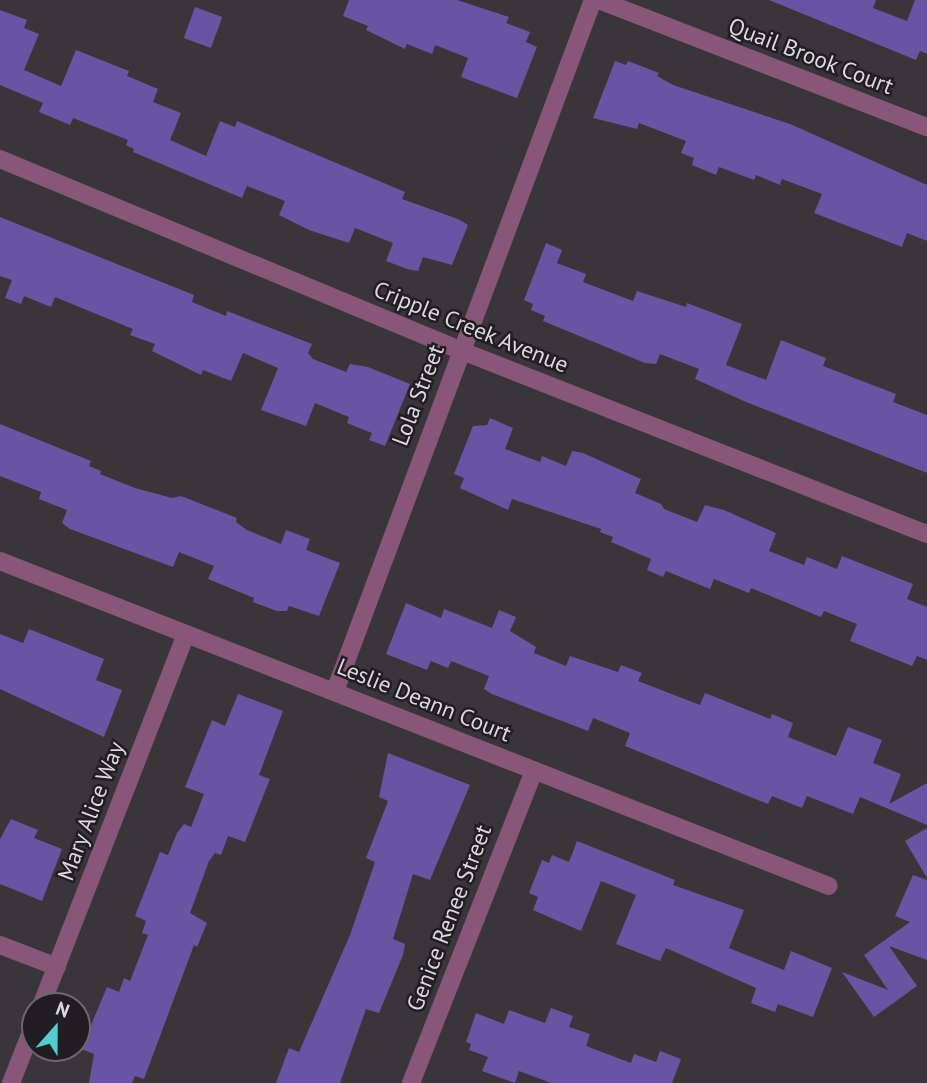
<!DOCTYPE html>
<style>
body{margin:0}
#map{position:relative;width:927px;height:1083px;overflow:hidden;background:#39363a;font-family:"PT Sans",sans-serif}
div>[style]{position:absolute}
[style*='--x']{left:calc(var(--x)*1px);top:calc(var(--y)*1px);width:calc(var(--w)*1px);rotate:calc(var(--a)*1deg)}
.building>*{inset:0;background:#6754a2;transform-origin:0 0}
.street>*{height:18px;margin:-9px;padding:0 9px;transform-origin:9px;border-radius:9px;background:#885679}
span{translate:-50% -50%;white-space:nowrap;text-align:center;line-height:1.15;-webkit-text-stroke:5px #201e20;paint-order:stroke}
.street-label{font-size:23px;color:#dbd9dc}
.north{position:absolute;left:21px;top:992px;width:70px;height:70px;box-sizing:border-box;background:#201e20;border:2px solid #6b696b;border-radius:50%;rotate:21deg;font-size:19px;font-weight:700;line-height:28px;text-align:center;color:#dbd9dc}
.north::after{content:'';display:block;margin:auto;width:24px;height:32px;background:#51ccd1;clip-path:polygon(50% 0,100% 100%,50% 72%,0 100%)}
</style>
<div id="map">
<div class="building">
<div style="clip-path:polygon(349px 0,457px 0,509px 17px,506px 23px,530px 32px,526px 42px,537px 47px,517px 98px,461px 77px,468px 58px,435px 45px,432px 54px,407px 44px,405px 49px,366px 30px,368px 26px,343px 16px)"></div>
<div style="clip-path:polygon(769px 0,876px 0,873px 8px,907px 21px,915px 0,927px 0,927px 54px,920px 51px,916px 60px)"></div>
<div style="left:195px;top:7px;width:29px;height:33px;rotate:20deg"></div>
<div style="clip-path:polygon(0 10px,27px 20px,24px 28px,39px 34px,24px 70px,61px 86px,76px 50px,129px 71px,127px 76px,158px 89px,153px 102px,181px 113px,170px 140px,206px 156px,220px 121px,235px 127px,237px 121px,405px 192px,402px 199px,458px 219px,468px 225px,452px 265px,423px 257px,418px 271px,407px 269px,386px 261px,393px 243px,355px 228px,349px 243px,309px 230px,279px 215px,285px 201px,247px 186px,242px 198px,133px 152px,134px 149px,126px 145px,128px 140px,73px 118px,70px 125px,39px 112px,43px 103px,0 85px)"></div>
<div style="clip-path:polygon(615px 61px,626px 65px,628px 61px,659px 73px,657px 76px,673px 85px,790px 124px,927px 185px,927px 241px,907px 233px,902px 247px,814px 213px,822px 194px,782px 179px,780px 185px,756px 175px,754px 180px,719px 167px,716px 175px,692px 165px,694px 158px,681px 153px,686px 141px,639px 123px,637px 129px,593px 118px)"></div>
<div style="clip-path:polygon(0 217px,194px 295px,192px 302px,226px 316px,227px 311px,312px 344px,308px 353px,313px 359px,346px 372px,350px 364px,368px 367px,410px 384px,385px 446px,369px 440px,372px 433px,347px 423px,349px 417px,315px 403px,306px 426px,261px 410px,278px 368px,243px 353px,231px 381px,203px 370px,201px 375px,152px 351px,155px 344px,130px 335px,133px 329px,55px 297px,51px 307px,24px 296px,21px 304px,5px 298px,12px 280px,0 276px)"></div>
<div style="clip-path:polygon(546px 243px,562px 250px,557px 263px,586px 274px,583px 282px,633px 301px,637px 291px,686px 307px,687px 303px,742px 324px,726px 365px,766px 380px,781px 340px,826px 358px,823px 366px,896px 394px,893px 402px,927px 415px,927px 473px,746px 402px,695px 379px,699px 369px,660px 354px,656px 364px,645px 363px,543px 321px,545px 316px,531px 310px,533px 304px,524px 300px)"></div>
<div style="clip-path:polygon(490px 418px,513px 428px,505px 449px,540px 462px,542px 456px,566px 466px,572px 451px,583px 453px,641px 479px,635px 493px,661px 504px,664px 509px,697px 522px,705px 505px,724px 510px,776px 533px,769px 551px,804px 565px,807px 557px,837px 569px,842px 556px,913px 584px,907px 599px,927px 607px,927px 660px,917px 656px,912px 666px,850px 641px,857px 624px,824px 611px,821px 617px,751px 588px,749px 593px,714px 579px,710px 589px,666px 571px,663px 577px,647px 570px,651px 559px,611px 542px,613px 537px,600px 532px,601px 529px,512px 499px,508px 510px,460px 488px,464px 478px,454px 474px,473px 426px,487px 425px)"></div>
<div style="clip-path:polygon(0 424px,91px 461px,89px 466px,101px 471px,100px 474px,135px 488px,172px 498px,181px 496px,237px 518px,236px 522px,247px 530px,281px 544px,286px 530px,310px 539px,306px 550px,340px 563px,319px 616px,289px 606px,287px 611px,277px 611px,253px 602px,254px 598px,208px 579px,214px 566px,179px 552px,173px 567px,70px 529px,62px 523px,67px 510px,39px 499px,41px 492px,0 476px)"></div>
<div style="clip-path:polygon(406px 603px,441px 618px,444px 609px,492px 628px,499px 610px,516px 617px,510px 631px,536px 647px,534px 653px,566px 666px,570px 656px,618px 672px,621px 665px,642px 673px,638px 681px,700px 705px,705px 693px,770px 719px,772px 714px,793px 723px,788px 737px,836px 756px,848px 727px,882px 740px,873px 763px,901px 774px,889px 804px,927px 783px,927px 825px,860px 797px,853px 814px,807px 796px,802px 808px,772px 796px,768px 804px,625px 746px,630px 733px,593px 718px,588px 731px,492px 694px,484px 689px,489px 676px,451px 661px,448px 668px,431px 661px,427px 670px,386px 654px)"></div>
<div style="clip-path:polygon(29px 629px,104px 659px,96px 680px,122px 690px,104px 737px,0 689px,0 634px,23px 643px)"></div>
<div style="clip-path:polygon(238px 694px,283px 711px,259px 775px,270px 779px,245px 842px,228px 836px,221px 855px,215px 853px,209px 861px,190px 913px,207px 923px,197px 947px,194px 945px,144px 1079px,135px 1076px,132px 1083px,89px 1083px,94px 1054px,81px 1049px,107px 987px,119px 992px,124px 978px,130px 981px,148px 935px,142px 933px,146px 921px,135px 916px,160px 852px,168px 855px,177px 833px,184px 824px,191px 827px,204px 794px,185px 787px,212px 720px,225px 726px)"></div>
<div style="clip-path:polygon(388px 753px,470px 785px,430px 880px,413px 874px,393px 939px,405px 944px,403px 955px,379px 1013px,366px 1009px,340px 1083px,276px 1083px,289px 1048px,299px 1052px,350px 935px,375px 862px,366px 858px,388px 801px,379px 797px)"></div>
<div style="clip-path:polygon(11px 819px,38px 830px,34px 838px,62px 849px,42px 901px,0 884px,0 839px)"></div>
<div style="clip-path:polygon(927px 828px,927px 878px,905px 841px)"></div>
<div style="clip-path:polygon(577px 841px,675px 880px,673px 885px,744px 910px,729px 948px,784px 970px,791px 951px,832px 968px,813px 1017px,778px 1004px,775px 1012px,751px 1003px,756px 988px,666px 948px,660px 961px,616px 944px,636px 895px,601px 881px,581px 931px,533px 910px,538px 897px,529px 893px,542px 860px,549px 863px,552px 855px,569px 862px)"></div>
<div style="clip-path:polygon(913px 875px,927px 880px,927px 960px,889px 946px,917px 986px,874px 1017px,842px 972px,888px 990px,864px 955px,910px 922px,895px 916px)"></div>
<div style="clip-path:polygon(551px 1008px,573px 1016px,569px 1027px,590px 1034px,586px 1046px,631px 1063px,634px 1054px,656px 1062px,660px 1051px,681px 1059px,672px 1083px,551px 1083px,519px 1071px,515px 1083px,482px 1071px,488px 1057px,469px 1050px,471px 1044px,466px 1042px,476px 1013px,504px 1024px,509px 1010px,545px 1023px)"></div>
</div>
<div class="street">
<div style="--x:599;--y:0;--w:352;--a:21.2"></div>
<div style="--x:0;--y:159;--w:500;--a:22.57"></div>
<div style="--x:462;--y:351;--w:500;--a:21.5"></div>
<div style="--x:0;--y:561;--w:890;--a:21.41"></div>
<div style="--x:335;--y:691;--w:738;--a:-69.53"></div>
<div style="--x:0;--y:945;--w:61;--a:21.1"></div>
<div style="--x:41;--y:1006;--w:399;--a:-68.7"></div>
<div style="--x:11;--y:1083;--w:66;--a:-68.5"></div>
<div style="--x:411;--y:1083;--w:336;--a:-68.5"></div>
</div>
<div class="street-label">
<span style="left:811px;top:56px;rotate:21deg">Quail Brook Court</span>
<span style="left:471px;top:327px;rotate:22deg">Cripple Creek Avenue</span>
<span style="left:418px;top:395px;rotate:-69deg">Lola Street</span>
<span style="left:424px;top:700px;rotate:22deg">Leslie Deann Court</span>
<span style="left:91px;top:811px;rotate:-69deg">Mary Alice Way</span>
<span style="left:449px;top:918px;rotate:-69deg">Genice Renee Street</span>
</div>
<div class="north">N</div>
</div>
